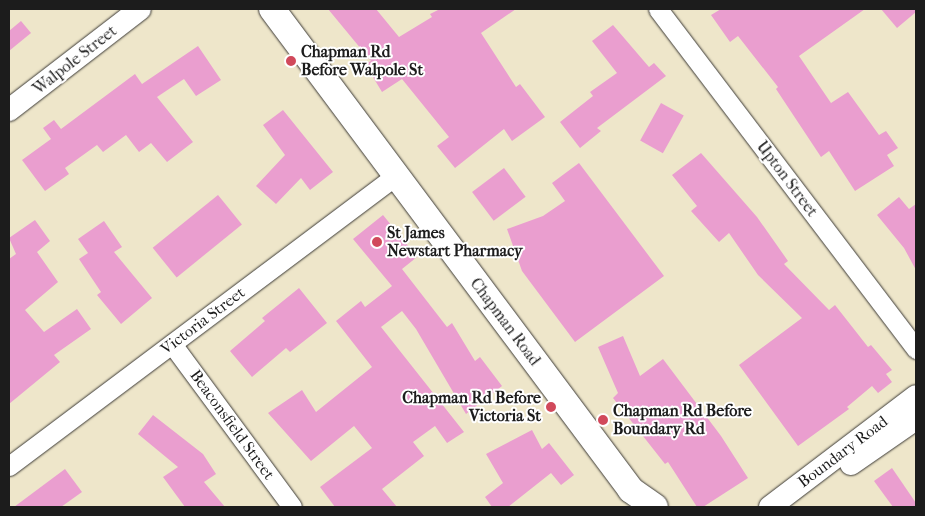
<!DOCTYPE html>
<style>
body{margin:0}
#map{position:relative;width:925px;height:516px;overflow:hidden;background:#eee6ca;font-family:"IM FELL French Canon",serif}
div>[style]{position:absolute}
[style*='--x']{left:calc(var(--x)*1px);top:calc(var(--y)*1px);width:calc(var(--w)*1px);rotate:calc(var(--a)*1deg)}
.building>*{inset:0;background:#ea9ecf;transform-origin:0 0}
.roads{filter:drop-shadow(0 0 1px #3c3a36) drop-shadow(0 0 1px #3c3a36)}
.minor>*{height:19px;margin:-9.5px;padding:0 9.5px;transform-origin:9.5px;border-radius:9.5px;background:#fff}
.tertiary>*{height:22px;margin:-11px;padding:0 11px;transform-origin:11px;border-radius:11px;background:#fff}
.secondary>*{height:26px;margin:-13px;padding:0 13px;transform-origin:13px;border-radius:13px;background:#fff}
.dots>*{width:14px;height:14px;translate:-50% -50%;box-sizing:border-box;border:2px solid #fff;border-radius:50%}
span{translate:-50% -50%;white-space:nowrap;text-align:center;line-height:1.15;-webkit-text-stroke:4px #fff;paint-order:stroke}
.poi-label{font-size:16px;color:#1c1c1c;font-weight:700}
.left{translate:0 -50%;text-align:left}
.right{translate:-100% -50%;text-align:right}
.street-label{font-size:16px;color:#1c1c1c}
.frame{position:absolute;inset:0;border:10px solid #1c1c1c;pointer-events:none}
</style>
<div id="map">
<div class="building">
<div style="clip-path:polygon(328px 9px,376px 9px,399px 37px,432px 17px,430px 14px,440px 9px,516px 9px,481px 33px,516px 87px,520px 84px,545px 117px,512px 141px,504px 129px,455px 168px,437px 146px,449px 137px,402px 79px,382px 92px,365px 64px,371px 61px)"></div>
<div style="clip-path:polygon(721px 9px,865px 9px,799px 56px,831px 103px,848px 92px,879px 135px,886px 131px,898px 148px,887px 155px,894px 166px,855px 191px,829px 151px,821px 157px,776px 89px,778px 87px,738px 36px,730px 42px,711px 15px)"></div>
<div style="clip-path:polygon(881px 9px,916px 9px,916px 12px,897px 28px)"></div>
<div style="clip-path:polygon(21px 21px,31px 33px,9px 51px,9px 31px)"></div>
<div style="clip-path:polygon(613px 25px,649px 67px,654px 63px,666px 76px,597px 128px,601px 131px,580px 148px,560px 122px,593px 96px,590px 92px,617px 73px,592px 41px)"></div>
<div style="clip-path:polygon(198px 46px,221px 80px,196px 96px,184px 79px,157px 97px,193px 142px,167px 162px,151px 143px,139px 152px,126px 135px,103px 152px,97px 145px,65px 168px,69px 174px,45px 191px,22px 160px,51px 139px,43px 128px,54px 120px,61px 129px,135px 74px,142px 84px)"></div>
<div style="left:661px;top:103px;width:26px;height:43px;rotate:29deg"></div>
<div style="clip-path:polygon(283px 110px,333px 172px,310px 190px,301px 178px,276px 204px,256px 186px,285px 155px,263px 125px)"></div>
<div style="clip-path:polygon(701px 153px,757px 217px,788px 261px,784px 264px,829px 310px,835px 305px,868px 347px,871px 345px,892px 370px,886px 374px,892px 382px,878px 393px,872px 386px,847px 407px,849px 409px,798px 446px,739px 365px,802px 318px,758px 275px,729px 233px,719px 242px,691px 211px,697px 206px,672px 175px)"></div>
<div style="clip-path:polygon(579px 163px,664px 276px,575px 342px,522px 271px,507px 229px,543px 216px,565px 201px,552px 183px)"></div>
<div style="left:504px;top:168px;width:36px;height:40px;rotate:53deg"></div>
<div style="left:218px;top:195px;width:38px;height:84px;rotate:51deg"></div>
<div style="clip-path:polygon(899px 197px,909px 209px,916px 204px,916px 270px,904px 248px,877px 215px)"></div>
<div style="clip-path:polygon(383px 215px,417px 257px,402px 269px,447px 327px,452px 323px,475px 361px,480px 357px,502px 386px,466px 414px,416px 329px,402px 311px,381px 327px,464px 432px,447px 443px,435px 426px,413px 442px,424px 456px,382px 489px,397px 507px,335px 507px,320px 487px,372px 448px,354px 426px,311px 461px,268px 413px,302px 390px,316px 412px,372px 367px,336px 321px,361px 301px,365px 307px,392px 286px,353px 239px)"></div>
<div style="clip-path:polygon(35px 220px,50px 241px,37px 252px,58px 282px,25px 310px,44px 332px,77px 309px,91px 329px,54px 355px,60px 362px,9px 404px,9px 259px,16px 254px,9px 238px)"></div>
<div style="clip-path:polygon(104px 221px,122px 247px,114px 252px,152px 298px,121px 324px,97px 295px,101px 292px,79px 259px,88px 253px,78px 239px)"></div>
<div style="clip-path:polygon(299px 288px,327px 323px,290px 352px,286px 348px,252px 377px,230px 351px,265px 321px,262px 318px)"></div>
<div style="clip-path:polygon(623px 336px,640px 376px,663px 359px,721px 436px,748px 478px,703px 507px,697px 507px,668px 462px,665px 464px,613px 398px,618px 393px,598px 347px)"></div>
<div style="clip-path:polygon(153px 415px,203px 454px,216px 474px,204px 482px,225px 507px,185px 507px,163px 477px,178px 467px,138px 434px)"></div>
<div style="clip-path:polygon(532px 430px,542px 449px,549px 443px,574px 475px,561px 485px,551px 473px,508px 507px,492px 507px,485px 497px,503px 483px,486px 454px)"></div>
<div style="clip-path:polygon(892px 468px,916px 503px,916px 507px,893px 507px,874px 481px)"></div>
<div style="clip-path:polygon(65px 469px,82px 492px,61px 507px,14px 507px)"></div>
</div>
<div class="roads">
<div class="minor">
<div style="--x:658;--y:9;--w:427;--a:52.8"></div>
<div style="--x:172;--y:344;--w:202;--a:53.6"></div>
<div style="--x:9;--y:466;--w:484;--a:-36.9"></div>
</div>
<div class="tertiary">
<div style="--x:9;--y:110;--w:165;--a:-37.6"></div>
<div style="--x:851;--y:464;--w:79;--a:-34.7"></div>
<div style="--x:770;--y:507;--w:183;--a:-37.2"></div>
</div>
<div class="secondary">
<div style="--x:272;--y:9;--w:600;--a:53.26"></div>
<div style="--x:631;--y:490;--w:29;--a:35"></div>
</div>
</div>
<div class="dots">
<div style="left:291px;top:61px;background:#d1495b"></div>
<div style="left:377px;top:242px;background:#d1495b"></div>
<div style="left:551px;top:407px;background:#d1495b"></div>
<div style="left:603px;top:420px;background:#d1495b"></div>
</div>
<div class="poi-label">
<span class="left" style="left:301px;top:61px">Chapman Rd<br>Before Walpole St</span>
<span class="left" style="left:387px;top:242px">St James<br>Newstart Pharmacy</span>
<span class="right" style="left:541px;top:407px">Chapman Rd Before<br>Victoria St</span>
<span class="left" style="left:613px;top:420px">Chapman Rd Before<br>Boundary Rd</span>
</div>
<div class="street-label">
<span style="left:75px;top:60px;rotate:-38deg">Walpole Street</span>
<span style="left:787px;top:179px;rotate:53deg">Upton Street</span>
<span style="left:203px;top:321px;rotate:-37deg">Victoria Street</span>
<span style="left:505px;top:322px;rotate:53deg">Chapman Road</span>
<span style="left:232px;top:425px;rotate:54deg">Beaconsfield Street</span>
<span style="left:843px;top:452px;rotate:-37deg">Boundary Road</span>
</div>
<div class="frame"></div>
</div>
